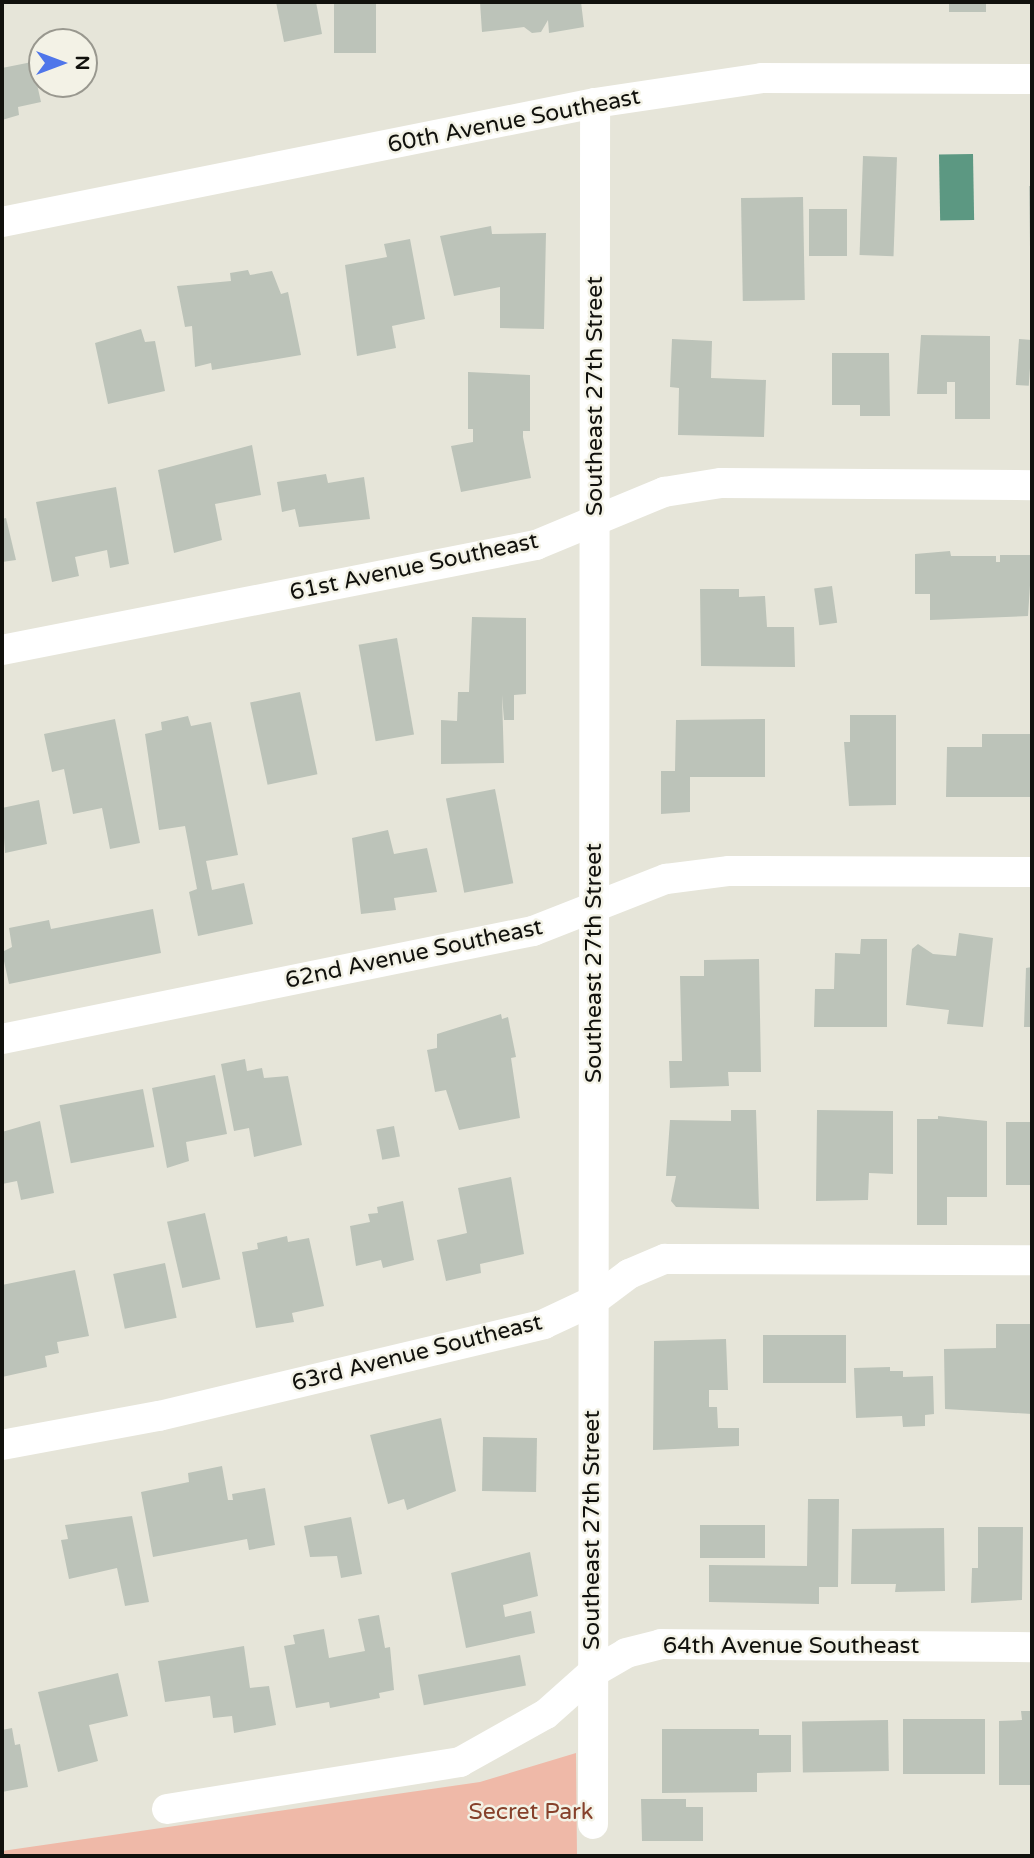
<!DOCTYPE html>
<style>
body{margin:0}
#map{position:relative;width:1034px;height:1858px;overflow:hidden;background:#e6e5d9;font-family:"Varela Round",sans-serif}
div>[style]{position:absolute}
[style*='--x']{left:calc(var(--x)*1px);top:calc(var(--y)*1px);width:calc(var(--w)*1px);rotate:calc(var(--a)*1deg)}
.green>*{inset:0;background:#efb9a8}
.water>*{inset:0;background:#5c9882;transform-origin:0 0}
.building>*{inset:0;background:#bcc3b9;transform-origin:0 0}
.street>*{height:30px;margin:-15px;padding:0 15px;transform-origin:15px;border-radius:15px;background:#fff}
span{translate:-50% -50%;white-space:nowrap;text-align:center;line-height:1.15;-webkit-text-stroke:5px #f3f2e6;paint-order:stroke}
.street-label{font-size:23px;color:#11110d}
.park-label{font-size:23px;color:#86412b}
.frame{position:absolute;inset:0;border:4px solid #11110d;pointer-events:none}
.north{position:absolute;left:28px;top:28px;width:70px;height:70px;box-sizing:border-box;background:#f3f2e6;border:2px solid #99988f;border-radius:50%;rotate:90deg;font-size:19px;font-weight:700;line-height:28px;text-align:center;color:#11110d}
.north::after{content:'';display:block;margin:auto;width:24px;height:32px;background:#4f76ea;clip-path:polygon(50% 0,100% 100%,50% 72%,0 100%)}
</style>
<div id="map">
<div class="green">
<div style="clip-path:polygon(576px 1753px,577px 1856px,2px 1856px,2px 1851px,480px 1782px)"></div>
</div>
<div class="water">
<div style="left:973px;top:154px;width:66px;height:34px;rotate:89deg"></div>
</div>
<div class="building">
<div style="clip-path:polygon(276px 2px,316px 2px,322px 34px,284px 42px)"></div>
<div style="left:334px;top:2px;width:42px;height:51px"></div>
<div style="clip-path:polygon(480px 2px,581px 2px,584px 27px,549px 33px,548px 20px,541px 32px,532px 33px,524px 27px,482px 32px)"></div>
<div style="left:949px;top:2px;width:37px;height:10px"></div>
<div style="clip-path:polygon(32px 62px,41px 102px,18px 107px,19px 115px,2px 120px,2px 68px)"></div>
<div style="left:863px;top:156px;width:34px;height:99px;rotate:2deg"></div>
<div style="clip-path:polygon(1029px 186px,1032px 186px,1032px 247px,1030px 247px)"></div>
<div style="left:803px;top:197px;width:103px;height:62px;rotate:89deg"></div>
<div style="left:809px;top:209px;width:38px;height:47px"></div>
<div style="clip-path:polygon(491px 226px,492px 234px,546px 233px,544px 329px,500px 328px,500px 287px,454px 296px,440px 236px)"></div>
<div style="clip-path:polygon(410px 239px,425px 319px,392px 326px,396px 348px,357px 356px,345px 265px,387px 257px,384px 244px)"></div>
<div style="clip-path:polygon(248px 270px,250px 275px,272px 271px,281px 294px,288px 292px,301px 355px,212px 370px,211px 363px,195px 367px,192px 326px,185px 327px,177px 286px,231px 281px,230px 273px)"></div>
<div style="clip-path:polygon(141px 329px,145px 342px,155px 341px,165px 391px,108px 404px,95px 343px)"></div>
<div style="clip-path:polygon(921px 335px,990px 336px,990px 419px,955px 419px,955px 382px,947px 382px,947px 394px,917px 394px)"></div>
<div style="clip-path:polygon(672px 339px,712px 341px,711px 378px,766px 380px,764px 437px,678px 435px,679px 388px,670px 387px)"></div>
<div style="left:1019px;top:339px;width:13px;height:46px;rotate:4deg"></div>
<div style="clip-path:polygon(832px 353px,889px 353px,890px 416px,860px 416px,860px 405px,832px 405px)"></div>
<div style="clip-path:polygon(468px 372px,530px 375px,530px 431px,523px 431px,523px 437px,531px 478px,461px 492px,451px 446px,473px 442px,473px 429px,468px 429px)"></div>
<div style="clip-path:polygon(252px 445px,261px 495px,215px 504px,222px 540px,174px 553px,158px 470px)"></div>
<div style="clip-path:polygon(326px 474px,328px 483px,364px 477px,370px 519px,299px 527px,295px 509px,282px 512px,277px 482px)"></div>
<div style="clip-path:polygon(116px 487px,129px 564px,110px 568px,107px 550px,75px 557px,79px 576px,52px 582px,36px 502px)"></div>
<div style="clip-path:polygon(6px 518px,16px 560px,2px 562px,2px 519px)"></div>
<div style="clip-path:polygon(950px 551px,951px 556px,996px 556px,996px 562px,1000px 562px,1000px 555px,1032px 555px,1028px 616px,930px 620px,930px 594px,915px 594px,915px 554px)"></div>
<div style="left:832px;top:586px;width:37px;height:18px;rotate:82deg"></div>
<div style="clip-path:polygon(700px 589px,739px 589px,739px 597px,765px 596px,767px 627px,794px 627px,795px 667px,701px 666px)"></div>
<div style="clip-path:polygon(472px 617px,526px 618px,526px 694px,514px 695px,514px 720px,504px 720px,502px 695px,504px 763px,441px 764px,441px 720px,457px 721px,458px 692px,469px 692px)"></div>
<div style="left:397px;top:638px;width:98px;height:39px;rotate:80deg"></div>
<div style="left:300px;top:692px;width:84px;height:51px;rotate:78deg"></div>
<div style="clip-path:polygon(850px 715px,896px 715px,896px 805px,849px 806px,844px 742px,850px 742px)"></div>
<div style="clip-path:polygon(188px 716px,191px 726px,211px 722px,238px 855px,206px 861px,212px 890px,244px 883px,253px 924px,198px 936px,189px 892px,197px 889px,185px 826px,159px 830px,145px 734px,162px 730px,161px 722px)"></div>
<div style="clip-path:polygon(115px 719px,140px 843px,110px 849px,102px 808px,73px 814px,64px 769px,52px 772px,44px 734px)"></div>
<div style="clip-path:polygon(765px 719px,765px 777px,690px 777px,690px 812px,661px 814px,661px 771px,675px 771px,676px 720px)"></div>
<div style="clip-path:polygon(982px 734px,1031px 734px,1030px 797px,946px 797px,947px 747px,982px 747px)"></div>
<div style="left:495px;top:789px;width:96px;height:50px;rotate:79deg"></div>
<div style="clip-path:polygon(39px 800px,47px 844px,5px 853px,2px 808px)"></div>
<div style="clip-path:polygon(388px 830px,394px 854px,427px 848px,437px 892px,394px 898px,396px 910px,361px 914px,352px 838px)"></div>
<div style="clip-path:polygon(153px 909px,161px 953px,9px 984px,2px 952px,12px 947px,9px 928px,49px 920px,51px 929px)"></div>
<div style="clip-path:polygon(959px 933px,993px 938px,983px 1027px,947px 1024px,949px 1010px,906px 1005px,912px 949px,918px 944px,933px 954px,956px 956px)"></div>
<div style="clip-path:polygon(861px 939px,887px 939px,887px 1027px,814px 1027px,815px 989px,834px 989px,835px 953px,860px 954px)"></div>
<div style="clip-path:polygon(759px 959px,761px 1072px,728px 1072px,729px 1086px,670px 1088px,669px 1061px,682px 1061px,680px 976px,704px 976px,704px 960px)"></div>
<div style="clip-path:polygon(1032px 967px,1032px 1027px,1024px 1027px,1026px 968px)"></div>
<div style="clip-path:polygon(501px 1014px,502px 1019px,508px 1017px,516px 1057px,511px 1058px,520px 1118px,459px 1130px,446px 1090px,435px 1092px,427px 1050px,437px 1048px,437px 1034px)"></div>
<div style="clip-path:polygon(245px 1059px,247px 1071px,262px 1068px,264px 1078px,288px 1076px,302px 1145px,254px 1157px,249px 1128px,234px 1131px,221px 1064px)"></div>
<div style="clip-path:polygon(215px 1075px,227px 1134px,186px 1142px,189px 1161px,167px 1168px,152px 1088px)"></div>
<div style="left:143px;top:1089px;width:59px;height:85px;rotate:79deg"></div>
<div style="clip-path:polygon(731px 1110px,756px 1110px,759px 1209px,676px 1207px,671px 1201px,676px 1176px,666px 1176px,670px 1120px,731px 1121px)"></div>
<div style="clip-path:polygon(817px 1110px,893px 1111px,893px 1174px,869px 1173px,868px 1200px,816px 1201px)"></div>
<div style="clip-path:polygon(938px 1116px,987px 1121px,987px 1197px,947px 1197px,947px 1225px,917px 1225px,917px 1119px,938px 1119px)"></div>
<div style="clip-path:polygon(40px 1121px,54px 1193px,21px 1200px,17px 1181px,2px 1184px,2px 1132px)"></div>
<div style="left:1032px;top:1122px;width:63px;height:26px;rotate:90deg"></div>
<div style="left:394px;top:1126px;width:31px;height:18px;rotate:79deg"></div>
<div style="clip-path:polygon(511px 1177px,524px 1254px,480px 1264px,481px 1273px,446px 1281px,437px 1240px,467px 1233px,458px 1188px)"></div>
<div style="clip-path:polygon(403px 1201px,414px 1260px,383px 1268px,381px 1260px,356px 1266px,350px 1226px,370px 1222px,368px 1214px,378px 1213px,377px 1207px)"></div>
<div style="left:205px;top:1213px;width:68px;height:39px;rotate:77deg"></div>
<div style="clip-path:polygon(287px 1236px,288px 1242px,309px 1238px,324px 1306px,292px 1313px,294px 1322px,256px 1328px,242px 1252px,258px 1249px,257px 1243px)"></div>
<div style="left:165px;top:1263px;width:56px;height:53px;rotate:78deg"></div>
<div style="clip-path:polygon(75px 1270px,89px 1336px,57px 1342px,59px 1353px,45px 1356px,47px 1367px,2px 1377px,2px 1285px)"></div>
<div style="clip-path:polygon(996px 1324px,1031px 1324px,1032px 1414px,945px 1409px,944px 1349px,996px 1348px)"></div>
<div style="left:763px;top:1335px;width:83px;height:48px"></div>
<div style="clip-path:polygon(726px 1339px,728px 1390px,709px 1390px,709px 1407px,717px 1407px,718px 1428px,739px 1428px,739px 1446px,653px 1450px,654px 1341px)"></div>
<div style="clip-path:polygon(890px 1367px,890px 1371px,903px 1371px,903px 1377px,933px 1376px,934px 1414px,925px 1415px,925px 1426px,903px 1427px,902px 1416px,856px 1418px,854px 1368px)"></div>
<div style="clip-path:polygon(441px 1418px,456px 1491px,407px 1510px,404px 1499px,388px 1504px,370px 1435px)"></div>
<div style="left:483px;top:1437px;width:54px;height:54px;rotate:1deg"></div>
<div style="clip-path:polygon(222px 1466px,228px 1500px,233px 1500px,232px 1494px,265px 1488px,275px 1545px,249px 1550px,247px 1539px,153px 1557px,141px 1492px,189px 1482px,188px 1473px)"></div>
<div style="clip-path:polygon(808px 1499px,839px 1499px,838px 1587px,819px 1587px,819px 1604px,709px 1602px,709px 1565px,807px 1566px)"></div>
<div style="clip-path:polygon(132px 1516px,149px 1602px,125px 1606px,117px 1568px,69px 1579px,61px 1540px,68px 1539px,65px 1525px)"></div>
<div style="clip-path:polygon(351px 1517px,362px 1574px,341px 1578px,337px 1556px,310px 1557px,304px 1526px)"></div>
<div style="left:700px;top:1525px;width:65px;height:33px"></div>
<div style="clip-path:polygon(978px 1527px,1023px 1527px,1022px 1600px,971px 1603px,972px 1568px,978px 1568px)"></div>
<div style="clip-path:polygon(944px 1528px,945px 1591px,895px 1592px,896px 1584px,851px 1584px,852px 1529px)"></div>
<div style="clip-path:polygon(530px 1552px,538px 1596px,503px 1605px,505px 1617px,531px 1611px,535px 1633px,466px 1648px,451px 1573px)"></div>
<div style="clip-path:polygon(379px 1615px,385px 1648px,390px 1647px,394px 1690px,379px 1693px,380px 1698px,330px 1708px,329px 1702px,296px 1708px,284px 1646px,295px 1644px,293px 1635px,324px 1629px,329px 1658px,365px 1651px,358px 1619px)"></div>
<div style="clip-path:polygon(244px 1646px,250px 1688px,269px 1686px,276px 1725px,234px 1733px,232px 1716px,213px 1718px,210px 1696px,165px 1702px,158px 1661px)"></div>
<div style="left:520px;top:1655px;width:31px;height:104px;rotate:79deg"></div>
<div style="clip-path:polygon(118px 1673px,128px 1716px,89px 1725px,98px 1761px,58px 1772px,38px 1692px)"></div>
<div style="clip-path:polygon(1021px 1711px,1032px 1711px,1032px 1785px,999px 1785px,999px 1721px,1022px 1720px)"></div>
<div style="left:985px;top:1719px;width:55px;height:82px;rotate:90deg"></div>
<div style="left:888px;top:1720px;width:51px;height:86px;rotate:89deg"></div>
<div style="clip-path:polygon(12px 1728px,15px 1745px,20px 1744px,28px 1787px,2px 1792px,2px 1730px)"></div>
<div style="clip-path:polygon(662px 1729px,759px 1729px,759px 1735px,791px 1735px,791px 1772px,757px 1773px,757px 1792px,662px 1793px)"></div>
<div style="clip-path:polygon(641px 1799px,686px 1799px,686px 1807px,703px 1807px,703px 1841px,642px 1841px)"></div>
</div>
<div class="street">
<div style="--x:2;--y:222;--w:605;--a:-11.35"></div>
<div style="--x:595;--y:103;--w:169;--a:-8.5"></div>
<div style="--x:762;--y:78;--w:270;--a:0.2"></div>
<div style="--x:2;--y:650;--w:544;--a:-11.12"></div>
<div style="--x:536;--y:545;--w:139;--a:-22.5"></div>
<div style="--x:664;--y:492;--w:58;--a:-9"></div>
<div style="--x:721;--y:483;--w:311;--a:0.4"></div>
<div style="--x:2;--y:1039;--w:542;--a:-11.5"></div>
<div style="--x:533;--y:931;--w:143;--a:-21.4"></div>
<div style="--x:666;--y:879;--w:64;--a:-7.2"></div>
<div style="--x:729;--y:871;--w:303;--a:0.2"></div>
<div style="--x:2;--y:1445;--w:160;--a:-10.5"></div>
<div style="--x:159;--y:1416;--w:396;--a:-13.4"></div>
<div style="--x:544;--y:1324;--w:54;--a:-25.1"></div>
<div style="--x:593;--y:1301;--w:45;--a:-36.9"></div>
<div style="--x:629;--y:1274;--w:39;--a:-23"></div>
<div style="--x:665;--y:1259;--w:367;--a:0.2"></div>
<div style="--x:167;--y:1809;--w:297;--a:-9.1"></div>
<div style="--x:460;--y:1762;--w:98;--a:-29.2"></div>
<div style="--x:546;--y:1714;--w:62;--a:-41.7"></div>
<div style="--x:592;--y:1673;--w:39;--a:-30"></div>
<div style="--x:626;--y:1653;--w:36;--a:-14"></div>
<div style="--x:661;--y:1644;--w:371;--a:0.5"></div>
<div style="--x:593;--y:1824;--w:1721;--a:-89.93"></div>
</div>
<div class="street-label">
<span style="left:514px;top:121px;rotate:-11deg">60th Avenue Southeast</span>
<span style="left:595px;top:396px;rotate:-90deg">Southeast 27th Street</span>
<span style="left:414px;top:567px;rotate:-12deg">61st Avenue Southeast</span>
<span style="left:414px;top:954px;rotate:-12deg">62nd Avenue Southeast</span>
<span style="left:594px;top:963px;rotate:-90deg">Southeast 27th Street</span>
<span style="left:417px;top:1353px;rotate:-14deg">63rd Avenue Southeast</span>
<span style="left:592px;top:1530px;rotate:-90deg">Southeast 27th Street</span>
<span style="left:791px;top:1646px">64th Avenue Southeast</span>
</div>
<div class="park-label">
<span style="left:531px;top:1812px">Secret Park</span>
</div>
<div class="frame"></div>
<div class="north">N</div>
</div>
